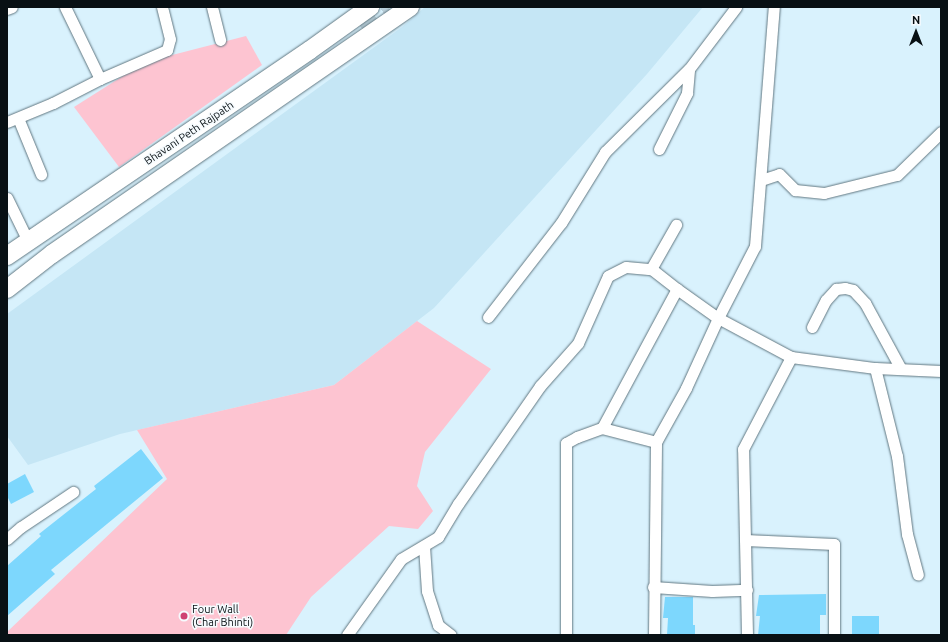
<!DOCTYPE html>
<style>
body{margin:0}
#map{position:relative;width:948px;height:642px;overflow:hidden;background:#d9f2fd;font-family:Ubuntu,sans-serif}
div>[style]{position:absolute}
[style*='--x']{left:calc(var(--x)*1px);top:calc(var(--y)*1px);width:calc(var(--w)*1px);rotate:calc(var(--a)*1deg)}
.built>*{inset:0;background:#c5e6f5}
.green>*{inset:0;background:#fdc4d1}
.building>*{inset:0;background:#7dd7fd;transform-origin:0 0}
.primary-tunnel>*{height:18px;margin-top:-9px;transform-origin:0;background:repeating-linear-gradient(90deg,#bad0da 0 18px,transparent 0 27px)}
.roads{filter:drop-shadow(0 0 1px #617781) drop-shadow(0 0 1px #617781)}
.minor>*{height:11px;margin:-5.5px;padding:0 5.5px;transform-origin:5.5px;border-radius:5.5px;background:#fff}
.primary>*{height:18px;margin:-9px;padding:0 9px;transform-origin:9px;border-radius:9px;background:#fff}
.dots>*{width:11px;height:11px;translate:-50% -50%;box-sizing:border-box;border:2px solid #f6fbfe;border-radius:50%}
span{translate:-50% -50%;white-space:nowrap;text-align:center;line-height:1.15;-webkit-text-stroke:3px #f6fbfe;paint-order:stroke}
.street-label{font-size:11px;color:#081014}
.poi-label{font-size:11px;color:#081014}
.left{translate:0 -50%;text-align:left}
.frame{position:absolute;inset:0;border:8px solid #081014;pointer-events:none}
.north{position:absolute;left:896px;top:12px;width:40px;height:40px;-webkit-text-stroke:3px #f6fbfe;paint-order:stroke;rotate:0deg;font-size:11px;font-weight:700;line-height:16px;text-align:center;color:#081014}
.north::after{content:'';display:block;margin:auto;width:14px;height:18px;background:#081014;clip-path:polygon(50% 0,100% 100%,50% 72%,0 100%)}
</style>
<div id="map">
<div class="built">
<div style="clip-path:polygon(425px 7px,703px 7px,647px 74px,434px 308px,334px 385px,120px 434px,28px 465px,7px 436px,7px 314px,402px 27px)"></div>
</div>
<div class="green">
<div style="clip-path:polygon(246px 36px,262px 65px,119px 167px,74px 107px,145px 62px)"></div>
<div style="clip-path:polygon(417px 321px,491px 369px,425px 452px,417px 486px,433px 511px,418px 529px,389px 526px,311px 597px,286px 635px,7px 635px,7px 632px,167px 479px,137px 430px,334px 385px)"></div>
</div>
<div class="building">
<div style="clip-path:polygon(141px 449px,163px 478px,51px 570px,55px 574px,7px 616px,7px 566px,41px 536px,39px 534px,96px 489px,94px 486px)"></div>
<div style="clip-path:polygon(25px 474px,34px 492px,11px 504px,7px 496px,7px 484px)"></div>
<div style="clip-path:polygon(826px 594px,826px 615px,820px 615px,820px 635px,758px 635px,760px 616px,756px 616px,759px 595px)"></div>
<div style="clip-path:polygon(665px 597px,693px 597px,693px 625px,695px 625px,695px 635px,667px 635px,668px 618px,663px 618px)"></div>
<div style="left:852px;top:616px;width:27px;height:19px"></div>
</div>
<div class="primary-tunnel">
<div style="--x:360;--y:26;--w:34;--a:-34"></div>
</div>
<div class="roads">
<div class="minor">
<div style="--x:65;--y:7;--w:80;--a:64.1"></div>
<div style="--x:212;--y:7;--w:34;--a:76"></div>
<div style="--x:7;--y:9;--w:5;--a:-22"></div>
<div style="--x:18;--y:118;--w:61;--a:67.7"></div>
<div style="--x:7;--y:122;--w:50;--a:-22.4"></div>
<div style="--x:53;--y:103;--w:53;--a:-27.1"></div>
<div style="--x:100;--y:79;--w:73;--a:-23.4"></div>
<div style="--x:167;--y:50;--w:11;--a:-75"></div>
<div style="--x:170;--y:39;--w:33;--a:-104"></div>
<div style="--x:659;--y:149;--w:63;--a:-63.4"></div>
<div style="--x:687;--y:93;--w:24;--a:-85"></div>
<div style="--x:761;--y:180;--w:19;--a:-18"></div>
<div style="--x:779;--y:174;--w:23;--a:45"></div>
<div style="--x:795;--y:190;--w:29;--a:6"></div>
<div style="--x:824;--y:193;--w:75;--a:-13.9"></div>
<div style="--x:897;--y:175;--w:62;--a:-44.3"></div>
<div style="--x:7;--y:198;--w:48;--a:64"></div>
<div style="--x:677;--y:289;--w:50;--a:35.3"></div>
<div style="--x:718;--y:318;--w:81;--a:-62.8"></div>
<div style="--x:755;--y:246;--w:240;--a:-85.5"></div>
<div style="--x:488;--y:317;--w:119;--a:-52.2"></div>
<div style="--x:561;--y:223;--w:84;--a:-58.2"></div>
<div style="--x:605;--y:152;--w:118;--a:-44.7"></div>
<div style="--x:689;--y:69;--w:78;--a:-52.8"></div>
<div style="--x:812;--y:327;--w:30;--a:-63"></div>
<div style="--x:826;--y:300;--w:15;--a:-48"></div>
<div style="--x:836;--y:289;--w:9;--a:-6"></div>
<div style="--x:845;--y:288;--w:8;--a:14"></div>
<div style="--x:853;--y:290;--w:18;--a:47"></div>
<div style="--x:865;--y:303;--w:75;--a:61.4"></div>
<div style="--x:875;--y:368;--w:91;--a:76"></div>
<div style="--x:897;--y:456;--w:79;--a:82.7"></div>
<div style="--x:907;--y:534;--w:42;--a:75"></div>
<div style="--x:602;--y:428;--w:56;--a:14.5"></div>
<div style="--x:7;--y:539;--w:18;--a:-41"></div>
<div style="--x:21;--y:527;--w:63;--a:-33.9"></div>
<div style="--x:745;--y:540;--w:89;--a:2.6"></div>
<div style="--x:834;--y:544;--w:91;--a:90"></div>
<div style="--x:424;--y:546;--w:45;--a:86.2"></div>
<div style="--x:427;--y:591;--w:36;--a:72"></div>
<div style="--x:438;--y:625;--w:16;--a:38"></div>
<div style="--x:653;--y:587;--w:59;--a:3.9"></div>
<div style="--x:712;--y:591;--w:35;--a:-2"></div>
<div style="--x:347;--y:635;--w:93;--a:-54.6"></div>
<div style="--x:401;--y:559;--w:43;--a:-30.7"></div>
<div style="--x:438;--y:537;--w:39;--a:-59"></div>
<div style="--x:458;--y:504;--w:144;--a:-55.2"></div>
<div style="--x:540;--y:386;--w:57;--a:-48.5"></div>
<div style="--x:578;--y:343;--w:73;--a:-65.9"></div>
<div style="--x:608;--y:276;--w:20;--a:-27"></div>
<div style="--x:626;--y:267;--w:25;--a:5"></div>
<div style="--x:566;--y:635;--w:192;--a:-90"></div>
<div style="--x:566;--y:443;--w:13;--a:-29"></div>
<div style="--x:577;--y:437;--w:27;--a:-20"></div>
<div style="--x:602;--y:428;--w:158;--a:-61.7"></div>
<div style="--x:677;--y:289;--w:33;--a:-142"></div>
<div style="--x:651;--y:269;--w:51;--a:-60.4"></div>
<div style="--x:654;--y:635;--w:193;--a:-89.4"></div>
<div style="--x:656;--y:442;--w:62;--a:-60.9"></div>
<div style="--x:686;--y:388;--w:77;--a:-65.4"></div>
<div style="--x:718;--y:318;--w:83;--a:28.1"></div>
<div style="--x:791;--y:357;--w:85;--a:7.5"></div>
<div style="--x:875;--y:368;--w:66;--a:2.6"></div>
<div style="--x:747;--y:635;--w:186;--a:-91.2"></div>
<div style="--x:743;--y:449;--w:104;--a:-62.4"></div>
</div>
<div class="primary">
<div style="--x:7;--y:256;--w:366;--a:-34.2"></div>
<div style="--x:310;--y:50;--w:74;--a:-35.6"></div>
<div style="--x:7;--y:289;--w:57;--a:-37.9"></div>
<div style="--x:52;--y:254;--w:435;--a:-34.6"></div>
</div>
</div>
<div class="dots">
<div style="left:184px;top:616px;background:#cf4272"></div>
</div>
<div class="street-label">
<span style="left:189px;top:133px;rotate:-34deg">Bhavani Peth Rajpath</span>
</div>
<div class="poi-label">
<span class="left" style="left:192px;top:616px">Four Wall<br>(Char Bhinti)</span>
</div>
<div class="frame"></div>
<div class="north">N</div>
</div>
